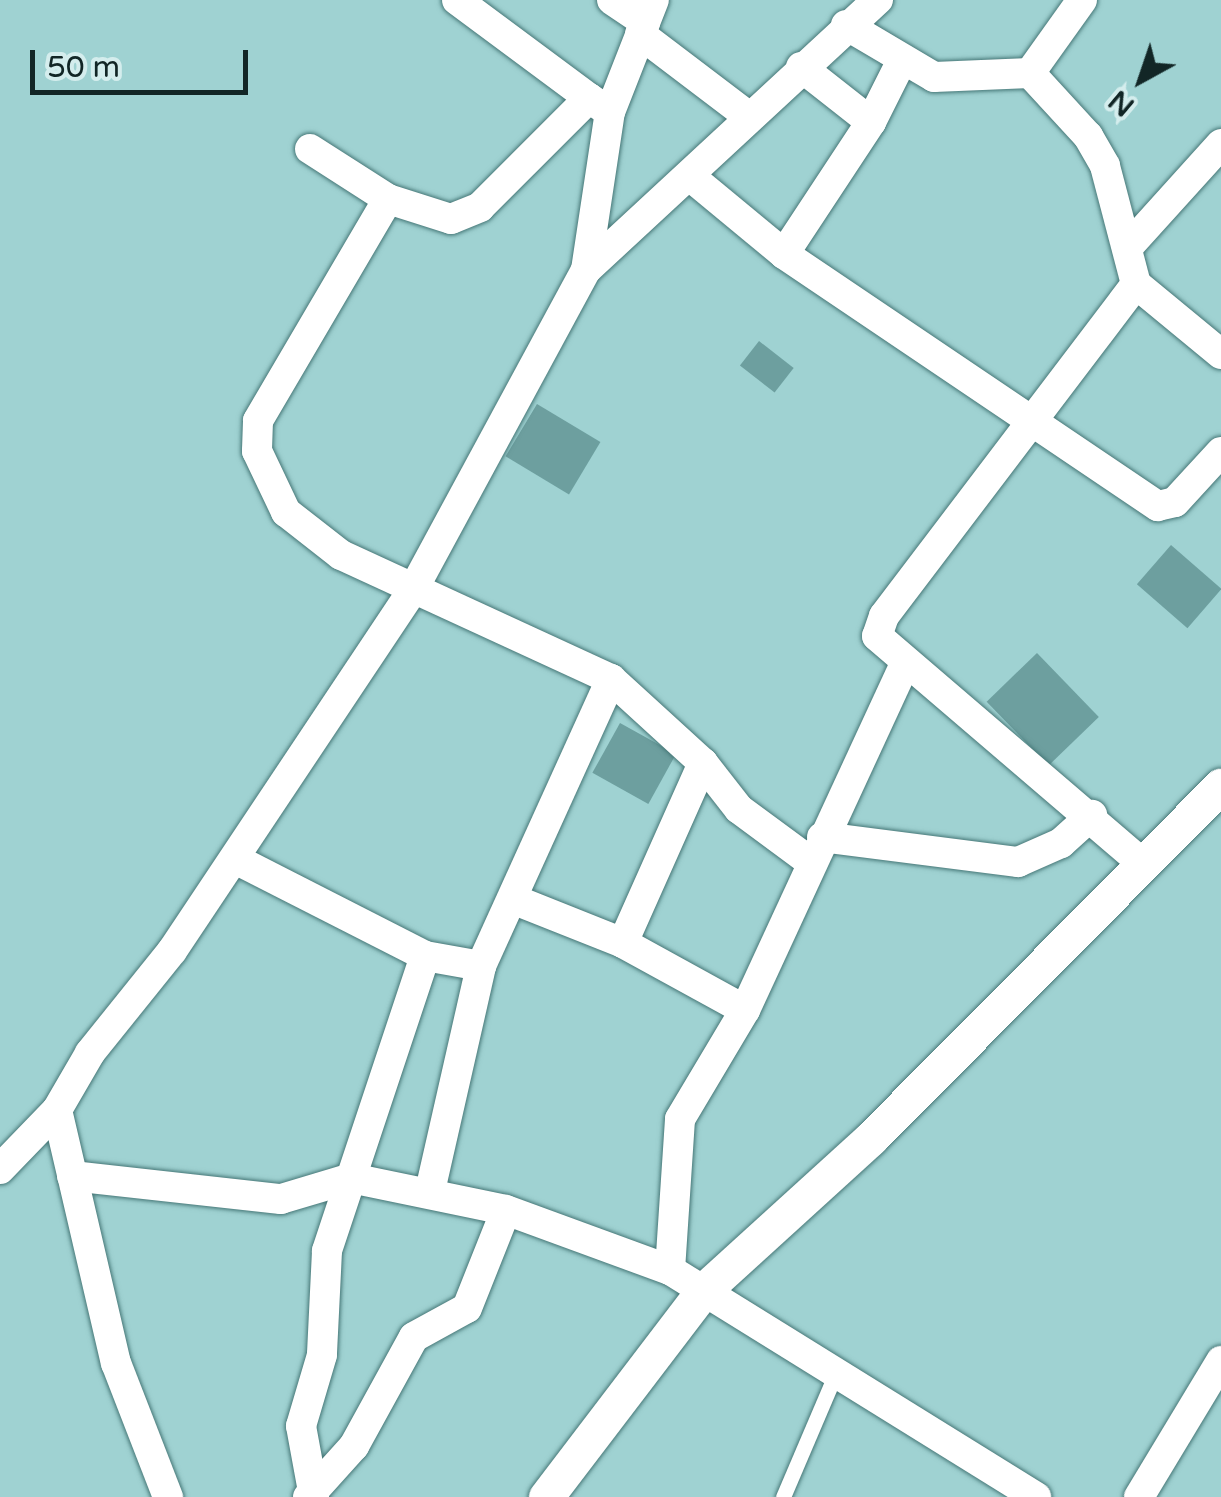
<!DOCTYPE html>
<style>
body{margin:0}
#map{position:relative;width:1221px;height:1497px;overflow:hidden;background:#9fd2d2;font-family:"Varela Round",sans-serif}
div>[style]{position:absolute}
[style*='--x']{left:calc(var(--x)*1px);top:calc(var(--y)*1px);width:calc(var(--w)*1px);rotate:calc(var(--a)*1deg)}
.building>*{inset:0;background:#6d9f9f;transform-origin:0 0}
.roads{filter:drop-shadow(0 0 2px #467777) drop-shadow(0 0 2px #467777)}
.service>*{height:15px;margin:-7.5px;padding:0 7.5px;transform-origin:7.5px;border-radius:7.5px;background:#fff}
.minor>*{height:30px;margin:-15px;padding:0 15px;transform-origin:15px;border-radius:15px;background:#fff}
.tertiary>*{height:35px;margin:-17.5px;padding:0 17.5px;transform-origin:17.5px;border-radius:17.5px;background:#fff}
span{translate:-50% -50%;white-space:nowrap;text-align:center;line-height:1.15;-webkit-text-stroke:8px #d4eded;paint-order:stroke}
.north{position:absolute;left:1091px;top:30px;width:100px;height:100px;-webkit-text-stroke:8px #d4eded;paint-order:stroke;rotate:220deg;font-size:28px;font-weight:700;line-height:40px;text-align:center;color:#122626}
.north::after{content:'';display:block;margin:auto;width:35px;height:45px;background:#122626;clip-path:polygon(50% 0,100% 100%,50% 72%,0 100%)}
.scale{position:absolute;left:30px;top:50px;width:218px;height:45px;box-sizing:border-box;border:5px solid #122626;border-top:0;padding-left:12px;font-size:30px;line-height:35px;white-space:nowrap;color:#122626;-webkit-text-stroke:8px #d4eded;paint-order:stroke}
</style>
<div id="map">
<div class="building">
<div style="left:759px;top:341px;width:44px;height:31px;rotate:38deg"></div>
<div style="left:537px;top:404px;width:74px;height:61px;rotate:31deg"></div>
<div style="left:1171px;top:545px;width:67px;height:52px;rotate:41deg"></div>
<div style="left:1037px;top:653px;width:89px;height:70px;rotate:46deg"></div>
<div style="left:620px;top:723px;width:64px;height:57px;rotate:29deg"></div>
</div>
<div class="roads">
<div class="service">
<div style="--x:783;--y:1497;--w:135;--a:-66.9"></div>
</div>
<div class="minor">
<div style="--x:457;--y:0;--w:164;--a:36.6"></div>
<div style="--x:612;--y:0;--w:40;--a:34"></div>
<div style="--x:1082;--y:0;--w:90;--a:125.5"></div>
<div style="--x:1030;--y:73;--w:86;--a:47.4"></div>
<div style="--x:1088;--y:136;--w:34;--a:60"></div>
<div style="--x:1105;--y:166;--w:122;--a:75.3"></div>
<div style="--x:1136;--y:284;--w:417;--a:127.2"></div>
<div style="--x:884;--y:616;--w:21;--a:109"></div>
<div style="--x:877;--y:636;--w:353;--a:40.6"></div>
<div style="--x:846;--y:25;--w:102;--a:30.6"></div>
<div style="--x:934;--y:77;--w:96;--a:-2.4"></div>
<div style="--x:640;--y:34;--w:136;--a:37.2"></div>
<div style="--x:801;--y:67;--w:89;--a:38.2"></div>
<div style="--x:310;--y:149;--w:93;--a:32.7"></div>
<div style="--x:388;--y:199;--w:66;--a:17.6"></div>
<div style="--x:451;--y:219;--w:31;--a:-22"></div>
<div style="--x:480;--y:207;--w:154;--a:-45"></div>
<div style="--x:589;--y:98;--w:25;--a:34"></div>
<div style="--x:691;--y:177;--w:121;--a:39.6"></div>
<div style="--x:784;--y:254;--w:451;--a:34"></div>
<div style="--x:1158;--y:506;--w:17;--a:-13"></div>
<div style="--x:1175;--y:502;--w:68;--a:-47.4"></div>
<div style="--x:388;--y:199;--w:257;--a:120.4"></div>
<div style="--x:258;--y:421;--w:30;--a:92"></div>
<div style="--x:257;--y:451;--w:68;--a:64.6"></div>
<div style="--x:286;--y:512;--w:70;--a:38"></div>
<div style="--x:341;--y:555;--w:297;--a:24.7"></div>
<div style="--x:611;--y:679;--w:125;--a:42.4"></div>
<div style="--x:703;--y:763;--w:58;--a:52"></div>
<div style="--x:739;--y:809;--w:89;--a:36.4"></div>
<div style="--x:1128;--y:247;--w:139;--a:-47.9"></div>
<div style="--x:784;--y:254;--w:158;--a:-56.6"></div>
<div style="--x:871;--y:122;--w:67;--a:-63.4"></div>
<div style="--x:586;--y:270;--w:398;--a:-42.8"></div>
<div style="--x:1136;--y:284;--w:110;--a:39.5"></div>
<div style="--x:703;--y:763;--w:197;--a:114"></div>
<div style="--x:623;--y:943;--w:139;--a:28.8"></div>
<div style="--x:822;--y:837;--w:198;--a:7.3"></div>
<div style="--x:1018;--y:862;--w:47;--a:-23.8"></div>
<div style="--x:1061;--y:843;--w:42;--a:-42.1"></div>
<div style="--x:235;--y:859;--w:213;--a:27"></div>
<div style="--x:425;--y:956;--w:311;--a:108.4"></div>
<div style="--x:327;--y:1251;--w:104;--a:92.8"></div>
<div style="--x:322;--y:1355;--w:74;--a:106.5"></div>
<div style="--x:301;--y:1426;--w:72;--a:79.6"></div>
<div style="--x:515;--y:900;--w:116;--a:21.7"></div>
<div style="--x:425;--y:956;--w:57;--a:10.1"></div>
<div style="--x:57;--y:1110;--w:260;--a:76.9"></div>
<div style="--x:116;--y:1363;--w:144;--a:68.8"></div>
<div style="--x:0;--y:1169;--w:82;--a:-46"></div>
<div style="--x:57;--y:1110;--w:66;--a:-59.9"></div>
<div style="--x:90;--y:1053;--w:131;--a:-51.2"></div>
<div style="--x:172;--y:951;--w:436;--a:-56.3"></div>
<div style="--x:414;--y:588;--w:362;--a:-61.6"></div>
<div style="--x:586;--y:270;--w:160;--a:-81.4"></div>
<div style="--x:610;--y:112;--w:120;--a:-68.6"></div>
<div style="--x:72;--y:1176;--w:210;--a:6.3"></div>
<div style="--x:281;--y:1199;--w:73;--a:-16.7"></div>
<div style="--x:351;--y:1178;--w:158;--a:11.7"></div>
<div style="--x:506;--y:1210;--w:175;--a:20.1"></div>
<div style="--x:670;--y:1270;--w:431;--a:31.8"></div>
<div style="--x:430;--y:1191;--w:231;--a:-77.2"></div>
<div style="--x:481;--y:966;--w:315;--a:-65.6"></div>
<div style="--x:670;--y:1270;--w:151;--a:-86.2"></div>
<div style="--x:680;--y:1119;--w:127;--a:-59.2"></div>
<div style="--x:745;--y:1010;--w:381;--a:-65.2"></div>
<div style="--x:308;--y:1497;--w:69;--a:-48"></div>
<div style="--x:354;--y:1446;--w:124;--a:-61.2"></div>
<div style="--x:414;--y:1337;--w:60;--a:-28.7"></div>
<div style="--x:467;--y:1308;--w:105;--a:-68.3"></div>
<div style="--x:1139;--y:1497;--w:159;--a:-58.9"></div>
</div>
<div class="tertiary">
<div style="--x:546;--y:1497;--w:259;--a:-52.7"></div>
<div style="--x:703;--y:1291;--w:226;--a:-42.3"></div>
<div style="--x:870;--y:1139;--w:498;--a:-45.2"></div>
</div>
</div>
<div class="north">N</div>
<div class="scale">50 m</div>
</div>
